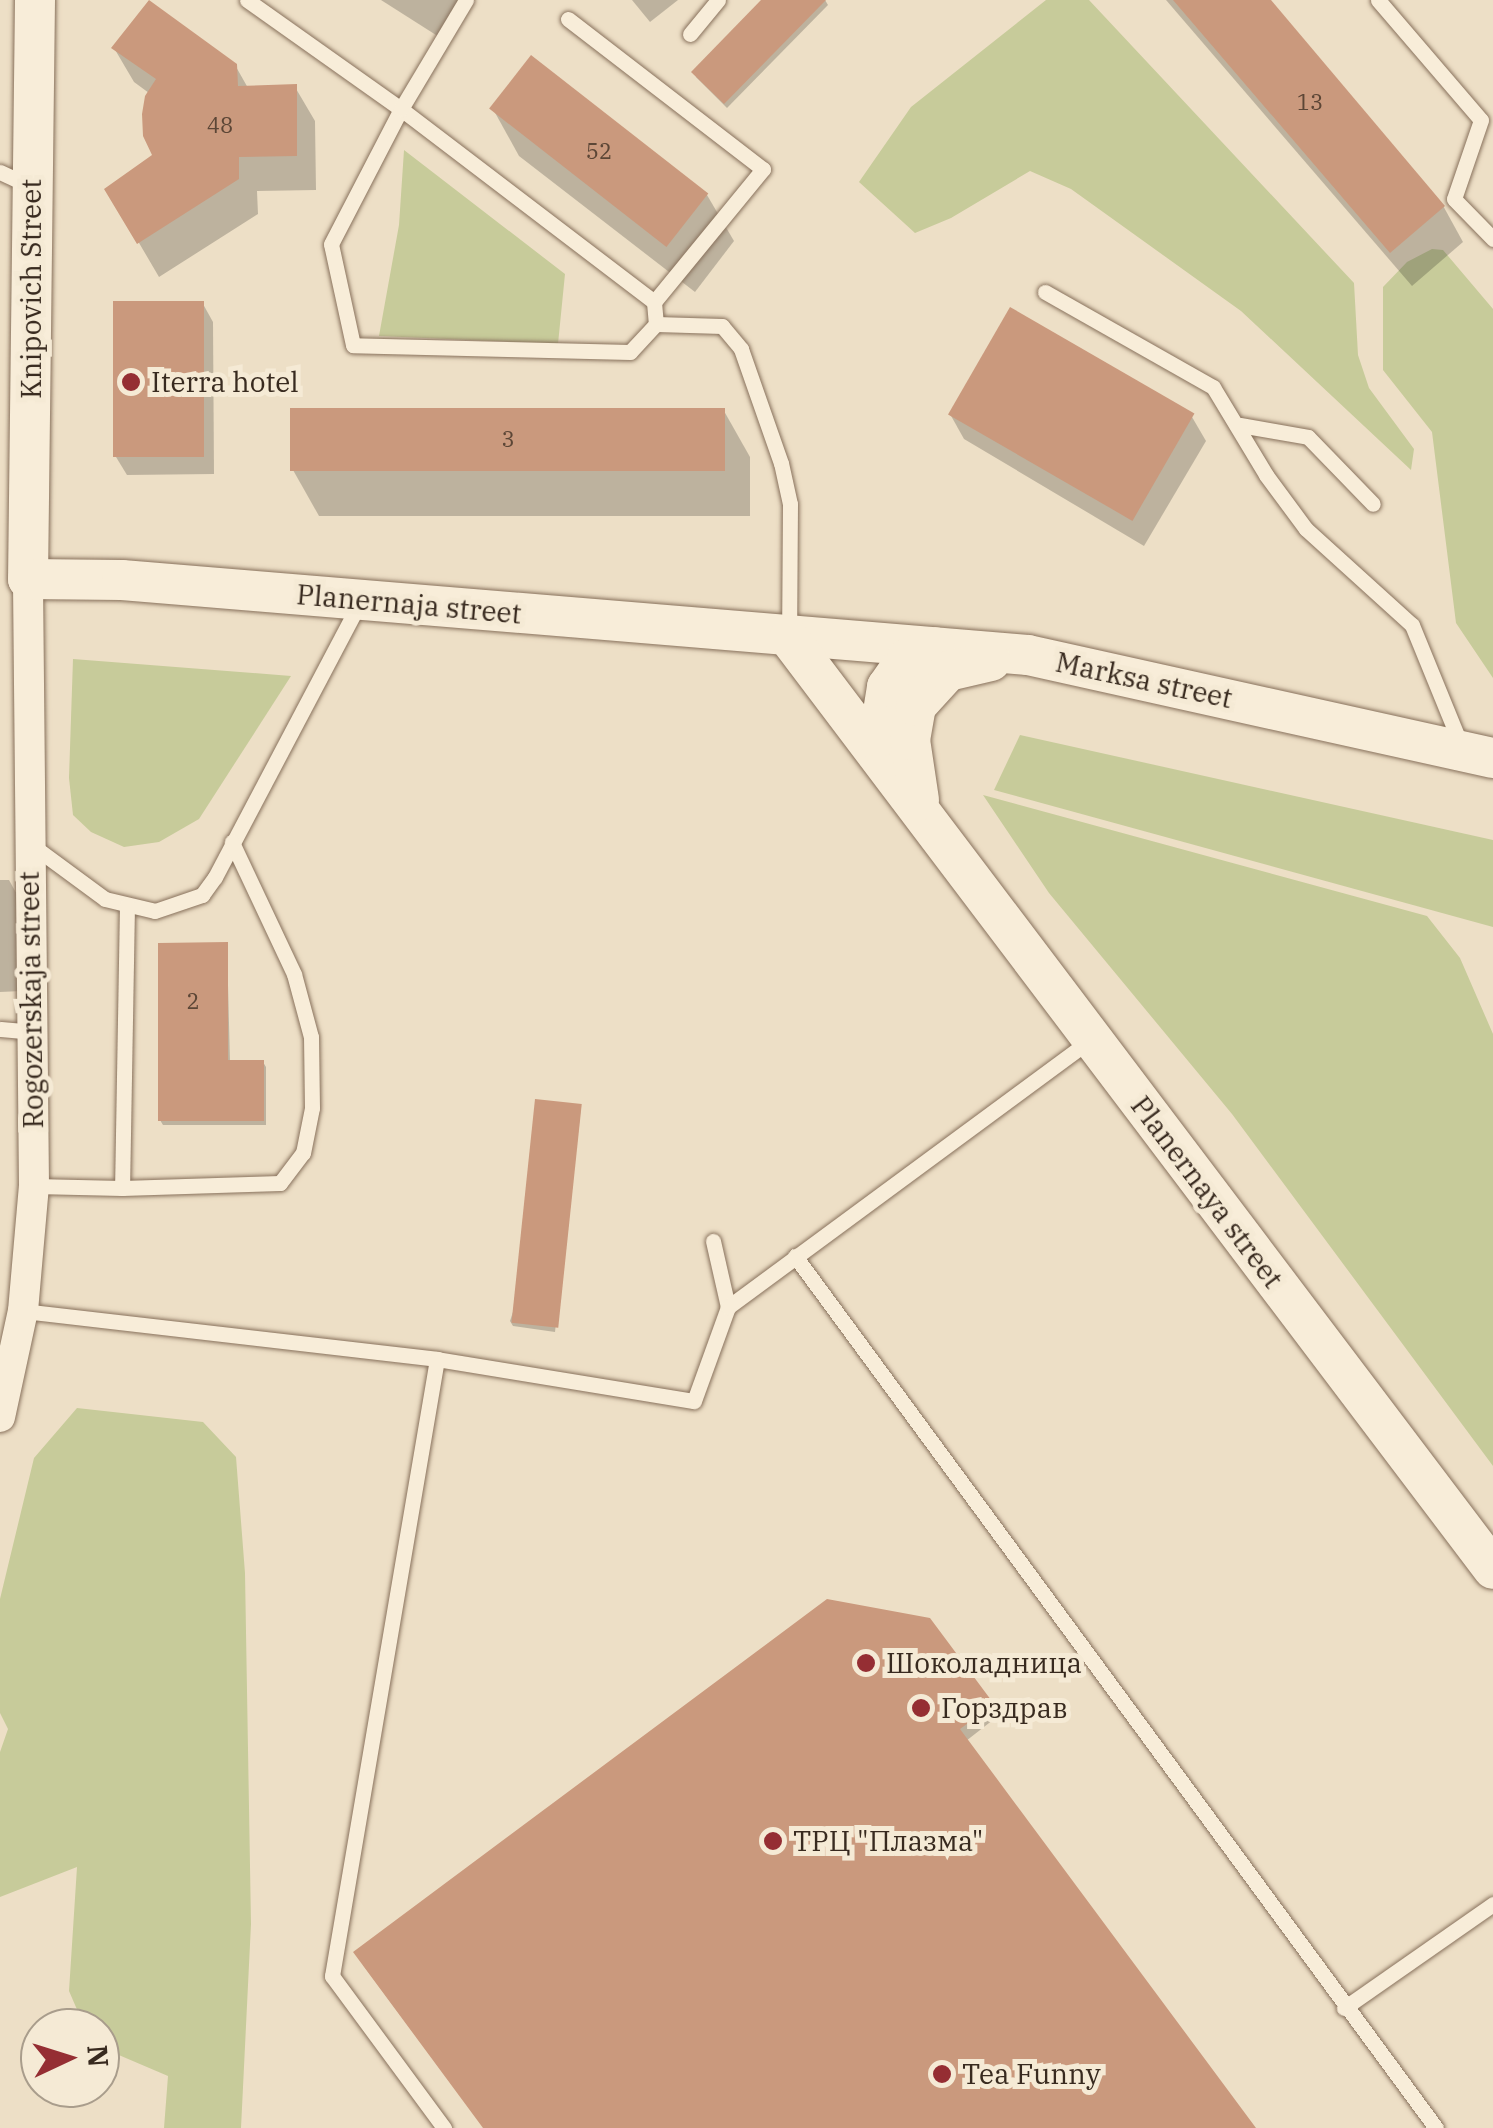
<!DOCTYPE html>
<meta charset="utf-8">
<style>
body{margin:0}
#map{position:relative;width:1493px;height:2128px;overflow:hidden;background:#eddfc6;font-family:"IBM Plex Serif",serif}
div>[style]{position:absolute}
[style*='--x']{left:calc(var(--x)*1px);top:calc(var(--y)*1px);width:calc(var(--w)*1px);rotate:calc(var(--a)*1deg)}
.green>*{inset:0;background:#c7cb9a}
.shadow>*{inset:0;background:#0003}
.building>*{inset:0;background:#ca997d;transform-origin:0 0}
.roads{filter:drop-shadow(0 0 2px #88715c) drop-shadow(0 0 2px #88715c)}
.service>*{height:15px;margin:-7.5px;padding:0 7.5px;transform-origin:7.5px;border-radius:7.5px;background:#f8edd9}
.minor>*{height:30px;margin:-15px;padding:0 15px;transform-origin:15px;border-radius:15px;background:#f8edd9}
.secondary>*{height:40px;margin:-20px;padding:0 20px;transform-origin:20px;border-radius:20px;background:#f8edd9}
.dots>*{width:28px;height:28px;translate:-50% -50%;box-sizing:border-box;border:5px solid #f5ead5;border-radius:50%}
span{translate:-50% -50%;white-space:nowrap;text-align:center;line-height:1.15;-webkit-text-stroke:10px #f5ead5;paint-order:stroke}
.number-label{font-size:22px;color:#5c4636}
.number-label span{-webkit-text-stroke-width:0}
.street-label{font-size:28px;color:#382a1f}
.poi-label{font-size:28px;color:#382a1f}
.left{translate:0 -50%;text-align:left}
.north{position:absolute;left:20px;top:2008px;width:100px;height:100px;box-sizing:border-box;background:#f5ead5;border:2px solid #a99d8c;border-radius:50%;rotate:86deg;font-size:28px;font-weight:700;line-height:40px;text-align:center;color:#382a1f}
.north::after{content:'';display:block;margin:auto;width:35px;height:45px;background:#952e33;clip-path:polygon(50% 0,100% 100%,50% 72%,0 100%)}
</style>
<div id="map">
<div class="green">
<div style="clip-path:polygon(1046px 0,1089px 0,1354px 283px,1358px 355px,1369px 388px,1414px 449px,1411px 470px,1241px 311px,1071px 189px,1030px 171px,951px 218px,915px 233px,859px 182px,911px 107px)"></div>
<div style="clip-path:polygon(404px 150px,565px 274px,558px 344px,379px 336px,399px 225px)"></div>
<div style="clip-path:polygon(1432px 249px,1443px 250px,1493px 309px,1493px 678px,1456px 623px,1432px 432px,1383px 370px,1383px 287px,1407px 262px)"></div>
<div style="clip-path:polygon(73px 659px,291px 676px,199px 819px,159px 842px,124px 847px,91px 832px,73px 815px,69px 778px)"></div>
<div style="clip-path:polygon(1020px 735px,1493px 840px,1493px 927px,994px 790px)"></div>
<div style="clip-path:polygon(983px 795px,1427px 916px,1460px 958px,1493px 1034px,1493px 1466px,1232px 1114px,1049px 893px)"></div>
<div style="clip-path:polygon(77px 1408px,203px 1422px,236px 1457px,245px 1573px,251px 1924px,241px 2128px,164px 2128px,168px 2076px,100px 2047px,100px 2028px,85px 2028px,69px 1991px,77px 1867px,0 1897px,0 1752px,8px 1729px,0 1713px,0 1599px,34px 1458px)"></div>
</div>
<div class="shadow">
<div style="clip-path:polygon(381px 0,473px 0,447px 42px)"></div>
<div style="clip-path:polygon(632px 0,678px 0,650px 22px)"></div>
<div style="clip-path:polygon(765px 0,825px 0,828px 5px,727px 108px,696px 77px)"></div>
<div style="clip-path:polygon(1166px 0,1268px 0,1441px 202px,1463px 242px,1412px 286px)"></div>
<div style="clip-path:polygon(114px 48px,235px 65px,248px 88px,295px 87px,315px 121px,316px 190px,257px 191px,258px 214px,159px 277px,108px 190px,155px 155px,149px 93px,134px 82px)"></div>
<div style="clip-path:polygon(493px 109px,707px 195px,734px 241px,695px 292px,519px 156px)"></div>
<div style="clip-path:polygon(203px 304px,213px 322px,214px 474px,127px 475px,116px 457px)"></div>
<div style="clip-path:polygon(724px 411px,750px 457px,750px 516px,319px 516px,293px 470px)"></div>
<div style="clip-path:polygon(950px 414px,1192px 417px,1206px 441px,1144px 546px,964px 439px)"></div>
<div style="clip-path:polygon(0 880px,9px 880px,19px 898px,22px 991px,0 992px)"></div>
<div style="clip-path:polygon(227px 945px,230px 1062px,263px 1062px,266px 1067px,266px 1125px,163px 1125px,160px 1120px)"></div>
<div style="clip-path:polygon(581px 1107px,555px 1332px,513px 1326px,510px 1321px)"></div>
<div style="clip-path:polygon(992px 1705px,998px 1716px,966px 1741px,1253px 2128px,484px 2128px,363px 1965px)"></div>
</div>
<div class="building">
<div style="clip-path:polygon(149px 0,237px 64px,238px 86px,297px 84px,297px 156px,239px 157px,239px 179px,137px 244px,104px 189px,152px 155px,143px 136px,142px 114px,145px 96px,156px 79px,111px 48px)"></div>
<div style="clip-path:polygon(761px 0,826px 0,724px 104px,691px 72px)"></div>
<div style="clip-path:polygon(1173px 0,1271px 0,1445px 206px,1390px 253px)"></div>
<div style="left:531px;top:55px;width:225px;height:68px;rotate:38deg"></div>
<div style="left:204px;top:301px;width:156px;height:91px;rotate:90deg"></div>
<div style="left:1010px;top:307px;width:213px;height:124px;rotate:30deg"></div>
<div style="left:290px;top:408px;width:435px;height:63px"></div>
<div style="clip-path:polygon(228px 942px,228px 1060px,264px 1060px,264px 1121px,158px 1121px,158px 943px)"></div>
<div style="left:535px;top:1099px;width:47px;height:225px;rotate:6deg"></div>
<div style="clip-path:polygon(827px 1599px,930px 1618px,994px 1704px,960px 1729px,1256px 2128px,483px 2128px,353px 1952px)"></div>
</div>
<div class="roads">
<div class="service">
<div style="--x:247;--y:0;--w:189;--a:35.3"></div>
<div style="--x:401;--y:109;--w:318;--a:37.3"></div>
<div style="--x:654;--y:302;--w:22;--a:85"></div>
<div style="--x:656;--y:324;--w:38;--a:133"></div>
<div style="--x:630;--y:352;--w:277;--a:-178.6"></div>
<div style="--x:353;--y:345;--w:103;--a:-102.3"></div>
<div style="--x:331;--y:244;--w:152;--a:-62.6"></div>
<div style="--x:401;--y:109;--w:127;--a:-59.2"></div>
<div style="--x:1378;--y:0;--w:158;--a:49.4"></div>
<div style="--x:1481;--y:120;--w:83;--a:108.9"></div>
<div style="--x:1454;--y:199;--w:56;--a:45.7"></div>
<div style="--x:568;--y:19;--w:246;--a:37.6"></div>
<div style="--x:763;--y:169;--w:172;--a:129.3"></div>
<div style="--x:690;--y:34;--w:44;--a:-50.5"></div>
<div style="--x:0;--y:172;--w:31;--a:25"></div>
<div style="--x:1045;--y:292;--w:193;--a:29.5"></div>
<div style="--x:1213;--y:387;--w:103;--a:58.9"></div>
<div style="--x:1266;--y:475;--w:67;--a:53.5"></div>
<div style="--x:1306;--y:529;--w:143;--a:42.2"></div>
<div style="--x:1412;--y:625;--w:130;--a:67.8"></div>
<div style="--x:656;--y:324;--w:66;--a:1.7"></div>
<div style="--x:722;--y:326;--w:30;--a:50"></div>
<div style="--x:741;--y:349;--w:121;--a:70.7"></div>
<div style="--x:781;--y:463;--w:42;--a:77.6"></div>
<div style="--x:790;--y:504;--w:130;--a:90.4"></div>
<div style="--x:1240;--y:425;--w:69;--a:10"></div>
<div style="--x:1308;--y:437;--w:93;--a:45.9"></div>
<div style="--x:33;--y:846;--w:89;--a:36.4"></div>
<div style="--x:105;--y:899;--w:51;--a:13.5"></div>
<div style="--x:155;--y:911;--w:50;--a:-18.8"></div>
<div style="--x:202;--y:895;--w:22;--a:-54"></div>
<div style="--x:215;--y:877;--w:309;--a:-62.2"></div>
<div style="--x:127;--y:905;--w:283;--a:91"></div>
<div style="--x:122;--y:1188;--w:158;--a:-1.8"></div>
<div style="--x:280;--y:1183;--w:38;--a:-53"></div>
<div style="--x:303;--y:1153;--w:46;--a:-78.7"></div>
<div style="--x:312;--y:1108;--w:71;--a:-90.8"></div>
<div style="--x:311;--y:1037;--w:65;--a:-105.1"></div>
<div style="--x:294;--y:974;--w:146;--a:-115.2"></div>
<div style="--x:0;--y:1029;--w:32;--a:5"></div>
<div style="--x:34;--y:1186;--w:88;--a:1.3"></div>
<div style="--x:713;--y:1241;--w:68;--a:77.2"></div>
<div style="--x:795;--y:1256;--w:1082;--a:53.68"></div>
<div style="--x:23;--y:1311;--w:417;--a:6.6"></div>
<div style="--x:437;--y:1359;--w:260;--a:9.3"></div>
<div style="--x:694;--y:1401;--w:100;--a:-70.1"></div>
<div style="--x:728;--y:1307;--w:451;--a:-36.4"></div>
<div style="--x:437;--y:1359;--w:626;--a:99.66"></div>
<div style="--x:332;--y:1976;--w:189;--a:53.6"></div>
<div style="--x:1344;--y:2008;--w:182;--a:-34.9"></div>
</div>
<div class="minor">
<div style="--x:0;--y:1417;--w:108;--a:-77.8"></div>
<div style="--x:23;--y:1311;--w:125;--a:-85"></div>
<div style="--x:34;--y:1186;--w:607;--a:-90.57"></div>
</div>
<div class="secondary">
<div style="--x:35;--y:0;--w:579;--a:90.69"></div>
<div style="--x:28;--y:579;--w:94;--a:0.6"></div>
<div style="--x:122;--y:580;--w:909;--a:4.73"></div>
<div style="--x:1028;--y:655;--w:476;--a:12.5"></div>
<div style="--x:789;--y:638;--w:1167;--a:52.9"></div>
<div style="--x:891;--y:764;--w:30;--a:-114"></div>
<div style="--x:879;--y:737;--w:51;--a:-80.9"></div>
<div style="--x:887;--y:687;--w:35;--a:-55"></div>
<div style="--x:907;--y:658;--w:30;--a:-21"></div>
<div style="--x:919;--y:800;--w:61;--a:-98.5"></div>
<div style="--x:910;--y:740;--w:35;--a:-80"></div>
<div style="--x:916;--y:706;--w:47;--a:-47.6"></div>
<div style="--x:948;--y:671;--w:44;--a:-13.1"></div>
</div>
</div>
<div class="dots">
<div style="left:131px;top:382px;background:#952e33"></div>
<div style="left:866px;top:1663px;background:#952e33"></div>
<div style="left:921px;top:1708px;background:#952e33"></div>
<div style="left:773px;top:1841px;background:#952e33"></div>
<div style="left:942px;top:2074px;background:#952e33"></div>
</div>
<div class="number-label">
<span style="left:1310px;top:102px">13</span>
<span style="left:220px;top:125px">48</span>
<span style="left:599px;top:151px">52</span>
<span style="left:508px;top:439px">3</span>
<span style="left:193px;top:1001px">2</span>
</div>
<div class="street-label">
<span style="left:31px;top:289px;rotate:-90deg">Knipovich Street</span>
<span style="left:409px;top:604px;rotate:5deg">Planernaja street</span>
<span style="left:1144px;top:680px;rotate:12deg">Marksa street</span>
<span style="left:31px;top:1000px;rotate:-91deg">Rogozerskaja street</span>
<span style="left:1207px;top:1192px;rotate:53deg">Planernaya street</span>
</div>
<div class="poi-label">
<span class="left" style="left:151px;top:382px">Iterra hotel</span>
<span class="left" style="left:886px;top:1663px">Шоколадница</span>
<span class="left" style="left:941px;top:1708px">Горздрав</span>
<span class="left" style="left:793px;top:1841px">ТРЦ "Плазма"</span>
<span class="left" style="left:962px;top:2074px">Tea Funny</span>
</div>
<div class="north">N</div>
</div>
